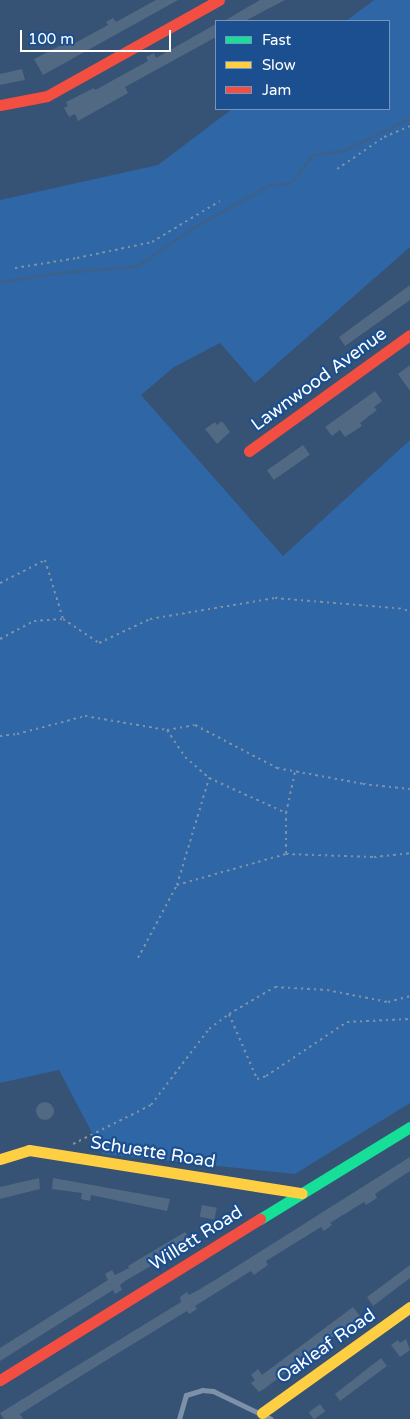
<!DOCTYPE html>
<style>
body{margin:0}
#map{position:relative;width:410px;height:1419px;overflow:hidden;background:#365274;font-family:"Varela Round",sans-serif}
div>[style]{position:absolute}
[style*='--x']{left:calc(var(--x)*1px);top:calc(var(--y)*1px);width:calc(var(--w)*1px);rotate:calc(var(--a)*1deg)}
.green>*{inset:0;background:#2f66a5}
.stream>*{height:3px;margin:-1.5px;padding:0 1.5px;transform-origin:1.5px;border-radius:1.5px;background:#3b618d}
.building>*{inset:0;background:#526984;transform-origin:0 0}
.round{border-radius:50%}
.path>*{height:2px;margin-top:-1px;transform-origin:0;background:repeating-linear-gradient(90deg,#7d92a8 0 2.5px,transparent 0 6.5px)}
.lane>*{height:5px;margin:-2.5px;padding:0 2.5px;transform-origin:2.5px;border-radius:2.5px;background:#7d92a8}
.fast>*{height:11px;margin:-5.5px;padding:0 5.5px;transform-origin:5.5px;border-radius:5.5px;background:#16e098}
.slow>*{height:11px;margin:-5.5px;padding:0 5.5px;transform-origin:5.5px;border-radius:5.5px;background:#ffcf43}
.jam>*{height:11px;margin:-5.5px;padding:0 5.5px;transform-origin:5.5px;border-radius:5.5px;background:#f24e42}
span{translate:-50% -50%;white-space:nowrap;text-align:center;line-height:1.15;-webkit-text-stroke:4.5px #1b4f8f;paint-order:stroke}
.street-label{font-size:18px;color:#fff}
.legend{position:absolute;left:215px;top:20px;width:175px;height:90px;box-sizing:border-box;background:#1b4f8f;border:1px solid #7695bc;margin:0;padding:6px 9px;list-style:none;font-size:15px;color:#fff}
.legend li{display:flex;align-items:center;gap:10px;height:25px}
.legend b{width:25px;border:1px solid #7695bc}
.scale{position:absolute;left:20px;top:30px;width:151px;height:22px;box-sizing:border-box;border:2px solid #fff;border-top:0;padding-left:6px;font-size:15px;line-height:18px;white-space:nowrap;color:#fff;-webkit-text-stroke:4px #1b4f8f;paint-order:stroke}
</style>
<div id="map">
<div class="green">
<div style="clip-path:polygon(374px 0,410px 0,410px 247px,255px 383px,220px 343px,174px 367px,141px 395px,283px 556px,410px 440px,410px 1103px,295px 1174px,103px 1154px,59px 1070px,0 1083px,0 200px,158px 165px,232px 109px,389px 109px,389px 21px,346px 21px)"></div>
</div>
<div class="stream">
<div style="--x:0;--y:282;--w:56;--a:-9.3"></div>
<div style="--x:55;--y:273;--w:82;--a:-4.9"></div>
<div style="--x:137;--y:266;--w:63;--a:-34.7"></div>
<div style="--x:189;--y:230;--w:92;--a:-29.4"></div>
<div style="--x:269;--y:185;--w:21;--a:-5"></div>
<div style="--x:290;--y:183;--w:36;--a:-51"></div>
<div style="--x:313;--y:155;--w:31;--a:-9"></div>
<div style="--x:344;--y:150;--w:73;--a:-25.9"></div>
</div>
<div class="building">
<div style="clip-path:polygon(156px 0,178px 0,43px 75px,34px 59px,73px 39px,75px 43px,108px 25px,106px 22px,113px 18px,116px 22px)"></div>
<div style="clip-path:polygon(260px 0,285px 0,245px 21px,224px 21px)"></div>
<div style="clip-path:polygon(216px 24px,216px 37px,125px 87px,128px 93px,78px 121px,75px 114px,69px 117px,64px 108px,68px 106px,66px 102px,94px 88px,95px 90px,97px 89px,148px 61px,146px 57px,154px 53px,156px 58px)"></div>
<div style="clip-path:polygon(22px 69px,25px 80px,0 85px,0 74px)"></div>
<div style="clip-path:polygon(410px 285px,410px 300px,345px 346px,339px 337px)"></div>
<div style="clip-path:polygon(410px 365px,410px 391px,398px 374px)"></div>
<div style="clip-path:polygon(375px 391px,382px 401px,374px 407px,377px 410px,360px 423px,362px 426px,345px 437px,340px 430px,332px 436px,325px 427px)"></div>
<div style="clip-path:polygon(222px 421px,230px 432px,217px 444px,205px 429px,215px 422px,217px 425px)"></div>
<div style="left:303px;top:445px;width:12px;height:44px;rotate:55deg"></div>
<div class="round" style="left:36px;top:1102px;width:18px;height:18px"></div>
<div style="clip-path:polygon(410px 1157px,410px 1171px,375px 1194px,377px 1198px,366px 1205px,364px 1202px,330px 1223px,332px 1225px,324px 1231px,321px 1227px,266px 1261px,268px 1265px,254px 1275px,251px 1271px,195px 1306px,197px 1309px,189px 1314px,187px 1311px,84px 1374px,20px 1414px,23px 1419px,4px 1419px,0 1413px,181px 1302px,180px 1297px,187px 1292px,189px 1295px,195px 1292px,220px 1277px)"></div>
<div style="clip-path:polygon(39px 1178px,40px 1189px,0 1199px,0 1187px)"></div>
<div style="clip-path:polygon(53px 1178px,170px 1199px,167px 1211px,91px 1195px,90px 1201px,81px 1199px,82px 1193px,52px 1189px)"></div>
<div style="left:202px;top:1205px;width:15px;height:12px;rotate:11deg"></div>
<div style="clip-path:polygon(185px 1232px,191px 1241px,188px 1243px,190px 1246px,183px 1250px,182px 1248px,125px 1281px,120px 1285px,122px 1290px,115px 1294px,113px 1290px,0 1361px,0 1348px,108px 1280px,105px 1274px,112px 1270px,115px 1275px,129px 1268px,128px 1266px)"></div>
<div style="clip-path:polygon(410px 1265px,410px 1278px,373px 1306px,367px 1297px)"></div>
<div style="clip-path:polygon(353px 1307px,360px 1316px,264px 1389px,259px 1392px,251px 1383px,255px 1380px,251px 1375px,258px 1369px,262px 1375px)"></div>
<div style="clip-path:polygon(406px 1339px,410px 1350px,400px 1357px,391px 1345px,398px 1340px,400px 1343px)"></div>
<div style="clip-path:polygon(381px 1358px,387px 1366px,340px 1401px,335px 1394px)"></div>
<div style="left:320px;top:1404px;width:9px;height:14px;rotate:54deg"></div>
</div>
<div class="path">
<div style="--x:337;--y:169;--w:57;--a:-34.2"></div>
<div style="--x:384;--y:137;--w:28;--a:-23"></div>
<div style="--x:15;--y:268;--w:63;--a:-9.2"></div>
<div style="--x:77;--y:258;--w:77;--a:-12"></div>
<div style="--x:152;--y:242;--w:79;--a:-31.1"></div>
<div style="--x:0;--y:583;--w:51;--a:-27.1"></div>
<div style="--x:45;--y:560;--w:62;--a:73"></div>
<div style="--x:63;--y:619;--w:43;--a:33.7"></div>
<div style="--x:99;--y:643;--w:56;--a:-25.2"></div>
<div style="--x:150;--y:619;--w:127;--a:-9.5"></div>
<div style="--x:275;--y:598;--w:130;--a:4.8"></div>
<div style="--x:405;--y:609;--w:7;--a:45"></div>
<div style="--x:0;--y:639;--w:38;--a:-28"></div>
<div style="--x:34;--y:621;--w:29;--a:-4"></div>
<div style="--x:167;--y:730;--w:32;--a:56"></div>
<div style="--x:185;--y:757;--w:32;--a:41"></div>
<div style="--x:209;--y:778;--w:85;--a:24.4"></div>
<div style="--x:0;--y:736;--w:17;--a:-7"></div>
<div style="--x:17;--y:734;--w:70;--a:-14.8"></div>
<div style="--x:85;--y:716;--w:83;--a:9.7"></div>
<div style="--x:167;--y:730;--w:28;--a:-10"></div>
<div style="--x:195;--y:725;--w:93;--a:27.7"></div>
<div style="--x:277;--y:768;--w:87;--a:10.5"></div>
<div style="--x:363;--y:784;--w:47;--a:6.1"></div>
<div style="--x:286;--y:853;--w:40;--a:-90"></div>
<div style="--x:286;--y:813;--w:42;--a:-77.6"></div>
<div style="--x:177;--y:885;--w:113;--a:-15.9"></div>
<div style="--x:286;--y:854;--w:88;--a:2"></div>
<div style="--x:374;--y:857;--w:36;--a:-6"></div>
<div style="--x:138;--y:958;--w:83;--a:-61.9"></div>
<div style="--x:177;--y:885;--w:112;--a:-73.3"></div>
<div style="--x:229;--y:1014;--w:71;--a:66.7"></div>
<div style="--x:257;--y:1079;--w:9;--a:-18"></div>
<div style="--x:266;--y:1076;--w:97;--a:-33.7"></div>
<div style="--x:347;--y:1022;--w:63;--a:-2.7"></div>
<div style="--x:73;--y:1144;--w:87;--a:-26.6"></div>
<div style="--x:151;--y:1105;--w:96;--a:-52.7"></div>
<div style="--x:209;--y:1029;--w:25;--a:-37"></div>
<div style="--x:229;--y:1014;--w:53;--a:-30.4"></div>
<div style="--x:275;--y:987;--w:52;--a:3.3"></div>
<div style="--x:327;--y:990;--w:62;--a:11.1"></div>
<div style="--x:388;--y:1002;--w:23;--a:-15"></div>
</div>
<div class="lane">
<div style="--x:179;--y:1419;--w:25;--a:-74"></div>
<div style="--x:186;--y:1395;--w:17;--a:-17"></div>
<div style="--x:202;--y:1390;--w:11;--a:5"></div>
<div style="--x:213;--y:1391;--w:64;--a:25.8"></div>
</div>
<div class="fast">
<div style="--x:260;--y:1219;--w:176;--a:-31.5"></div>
</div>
<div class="slow">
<div style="--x:0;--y:1159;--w:30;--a:-17"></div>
<div style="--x:29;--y:1150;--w:276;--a:9"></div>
<div style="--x:262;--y:1413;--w:182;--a:-35.6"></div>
</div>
<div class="jam">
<div style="--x:0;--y:105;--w:48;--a:-10.8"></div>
<div style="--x:47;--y:96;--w:197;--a:-29.2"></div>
<div style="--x:249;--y:451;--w:198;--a:-35.8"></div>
<div style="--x:0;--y:1380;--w:306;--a:-31.8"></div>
</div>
<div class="street-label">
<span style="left:319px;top:379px;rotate:-36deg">Lawnwood Avenue</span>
<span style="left:153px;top:1152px;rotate:9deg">Schuette Road</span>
<span style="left:196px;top:1238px;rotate:-32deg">Willett Road</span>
<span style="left:326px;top:1346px;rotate:-35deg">Oakleaf Road</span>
</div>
<ul class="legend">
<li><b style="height:6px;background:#16e098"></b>Fast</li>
<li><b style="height:6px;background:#ffcf43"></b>Slow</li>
<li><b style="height:6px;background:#f24e42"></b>Jam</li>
</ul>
<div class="scale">100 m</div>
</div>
